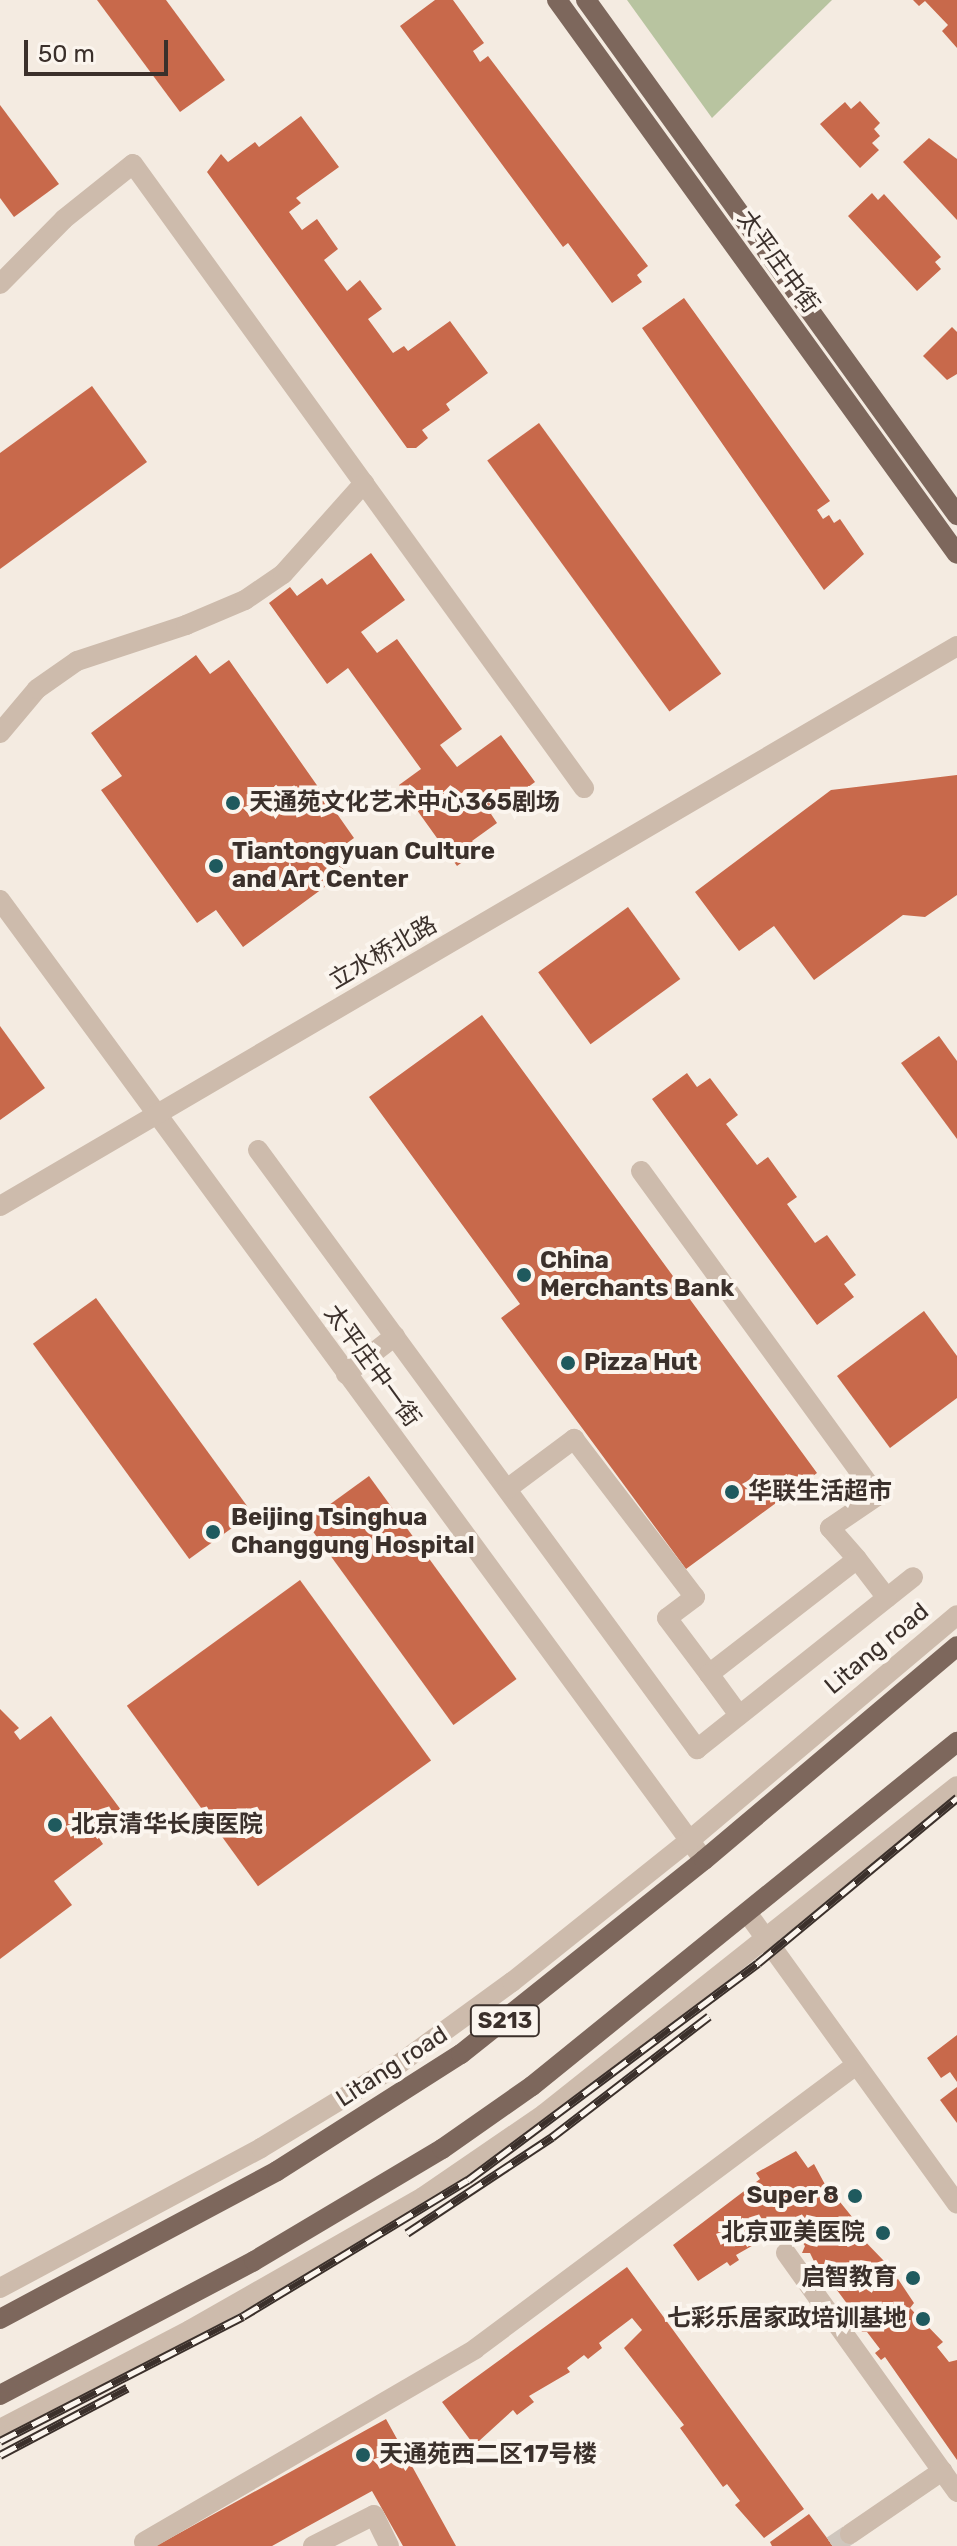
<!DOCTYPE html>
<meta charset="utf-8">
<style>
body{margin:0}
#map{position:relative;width:957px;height:2546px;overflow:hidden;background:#f4ebe1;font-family:Rubik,"Noto Sans SC",sans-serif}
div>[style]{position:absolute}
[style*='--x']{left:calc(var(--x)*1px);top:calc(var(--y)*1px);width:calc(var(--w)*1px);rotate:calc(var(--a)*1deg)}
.green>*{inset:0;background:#b8c4a0}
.building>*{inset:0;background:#c8694b;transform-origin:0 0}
.minor-tunnel>*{height:20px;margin-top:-10px;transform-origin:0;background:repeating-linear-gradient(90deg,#cfc6bd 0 20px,transparent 0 30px)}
.minor>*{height:20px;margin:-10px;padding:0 10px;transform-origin:10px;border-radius:10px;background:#cdbbac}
.major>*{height:20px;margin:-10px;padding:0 10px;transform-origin:10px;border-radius:10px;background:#7d675c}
.rail>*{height:9px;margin-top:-4.5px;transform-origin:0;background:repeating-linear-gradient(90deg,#fbf5ee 0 18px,#3b302b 0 36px);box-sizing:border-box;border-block:2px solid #3b302b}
.dots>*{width:22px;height:22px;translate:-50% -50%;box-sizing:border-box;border:4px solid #fbf5ee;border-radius:50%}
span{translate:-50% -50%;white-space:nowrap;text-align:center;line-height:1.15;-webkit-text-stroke:8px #fbf5ee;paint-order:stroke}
.shield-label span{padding:2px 6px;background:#fbf5ee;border:2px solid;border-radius:6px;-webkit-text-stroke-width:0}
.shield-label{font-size:22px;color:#3b302b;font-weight:700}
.street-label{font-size:24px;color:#3b302b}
.poi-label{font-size:24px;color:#3b302b;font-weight:700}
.left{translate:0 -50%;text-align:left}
.right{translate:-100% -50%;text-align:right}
.scale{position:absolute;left:24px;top:40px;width:144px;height:36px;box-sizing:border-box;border:4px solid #3b302b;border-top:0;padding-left:10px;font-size:24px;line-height:28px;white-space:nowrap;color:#3b302b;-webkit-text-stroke:6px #fbf5ee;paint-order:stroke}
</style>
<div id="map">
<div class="green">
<div style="clip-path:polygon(627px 0,832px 0,712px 118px)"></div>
</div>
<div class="building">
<div style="clip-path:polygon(97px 0,166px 0,225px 80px,180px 112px)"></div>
<div style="clip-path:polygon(435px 0,453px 0,484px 43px,473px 51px,480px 62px,488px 56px,648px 266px,637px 275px,642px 282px,612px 303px,568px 243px,563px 247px,400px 26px)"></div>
<div style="clip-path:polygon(913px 0,957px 0,957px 48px,942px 31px,948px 25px,925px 1px,919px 6px)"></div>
<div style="clip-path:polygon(860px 101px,880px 123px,874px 129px,880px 136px,872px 143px,879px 150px,860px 168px,820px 124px,845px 102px,851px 109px)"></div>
<div style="clip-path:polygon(0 105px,59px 184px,14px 217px,0 198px)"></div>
<div style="clip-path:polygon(301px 116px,339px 167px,296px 198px,301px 203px,289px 212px,302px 230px,317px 219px,338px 249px,324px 260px,347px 291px,360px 280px,382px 309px,368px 319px,393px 353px,404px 346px,408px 351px,450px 321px,488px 373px,446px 404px,450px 410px,422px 430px,428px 438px,416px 448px,407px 448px,207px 172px,221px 154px,228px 162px,255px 142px,259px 147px)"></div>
<div style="clip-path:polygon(929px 138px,957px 159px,957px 220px,903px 162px)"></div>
<div style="clip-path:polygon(872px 193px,878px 200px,884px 194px,941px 257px,935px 262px,941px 269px,917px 291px,848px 216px)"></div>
<div style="clip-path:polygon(684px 298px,830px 501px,817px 510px,823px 519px,829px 515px,834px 523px,840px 519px,864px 554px,824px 590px,642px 328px)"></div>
<div style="clip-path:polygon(952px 327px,957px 332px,957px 374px,947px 380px,923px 356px)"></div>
<div style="clip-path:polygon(92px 386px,147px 462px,0 569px,0 453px)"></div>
<div style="left:539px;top:423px;width:310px;height:64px;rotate:54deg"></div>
<div style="clip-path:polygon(371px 553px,405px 600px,361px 632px,377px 653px,397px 639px,462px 729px,440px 745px,457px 767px,501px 735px,535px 782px,491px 814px,497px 823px,472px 841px,479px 850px,457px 866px,399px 785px,421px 769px,348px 668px,327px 684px,269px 603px,290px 587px,297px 596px,322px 578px,327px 585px)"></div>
<div style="clip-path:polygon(196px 655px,210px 674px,229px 660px,354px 838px,332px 854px,345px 872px,243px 947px,216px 910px,197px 923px,101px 790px,122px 776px,91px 733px)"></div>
<div style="clip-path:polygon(957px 775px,957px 895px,925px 917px,903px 915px,814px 980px,774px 926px,739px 951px,695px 892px,831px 790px)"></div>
<div style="left:628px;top:907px;width:89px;height:111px;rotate:54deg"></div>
<div style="clip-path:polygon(482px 1015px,817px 1473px,686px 1569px,501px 1318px,520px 1304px,369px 1097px)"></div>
<div style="clip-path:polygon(0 1026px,45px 1088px,0 1120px)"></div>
<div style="clip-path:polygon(939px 1036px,957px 1061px,957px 1139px,901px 1063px)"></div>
<div style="clip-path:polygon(687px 1073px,697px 1087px,710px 1078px,738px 1115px,726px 1124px,757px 1165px,768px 1157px,797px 1197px,787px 1204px,815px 1243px,827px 1235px,856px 1275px,844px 1284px,854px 1297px,817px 1325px,652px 1099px)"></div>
<div style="left:96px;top:1298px;width:266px;height:78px;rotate:54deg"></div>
<div style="clip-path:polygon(924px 1311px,957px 1356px,957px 1398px,890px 1448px,837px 1376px)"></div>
<div style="left:369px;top:1476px;width:251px;height:78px;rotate:54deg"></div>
<div style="left:300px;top:1580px;width:223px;height:214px;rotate:54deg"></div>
<div style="clip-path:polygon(0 1709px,19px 1728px,14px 1732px,20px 1740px,51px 1716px,124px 1814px,97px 1835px,103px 1844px,54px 1881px,72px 1905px,0 1959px)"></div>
<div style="clip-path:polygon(957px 2035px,957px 2082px,950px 2072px,941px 2078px,927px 2058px)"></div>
<div style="clip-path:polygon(957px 2087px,957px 2123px,940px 2100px)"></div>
<div style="clip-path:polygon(796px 2151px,808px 2168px,814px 2164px,835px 2203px,840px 2202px,857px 2223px,854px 2230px,885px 2262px,882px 2269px,892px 2283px,898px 2279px,914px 2303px,910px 2308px,943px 2342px,937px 2347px,949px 2362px,957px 2360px,957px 2460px,885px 2357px,881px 2360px,875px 2353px,880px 2349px,867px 2332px,859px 2332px,862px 2325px,857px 2317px,853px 2321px,847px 2312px,851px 2309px,828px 2278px,824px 2282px,810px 2253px,802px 2253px,805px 2246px,800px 2239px,795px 2243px,785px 2219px,775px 2227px,778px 2231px,736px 2255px,739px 2260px,730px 2266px,727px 2262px,698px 2281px,673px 2245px,760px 2179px,756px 2173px)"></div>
<div style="clip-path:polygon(627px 2267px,804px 2509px,764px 2538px,735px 2505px,740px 2501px,727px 2484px,723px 2487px,680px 2428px,684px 2425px,624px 2348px,642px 2330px,632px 2318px,599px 2343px,602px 2348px,588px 2359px,584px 2355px,567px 2368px,570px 2372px,529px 2396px,534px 2402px,517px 2415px,513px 2410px,479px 2441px,471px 2441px,442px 2402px)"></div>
<div style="clip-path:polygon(386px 2419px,456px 2546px,403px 2546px,372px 2491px,272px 2546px,156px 2546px)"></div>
<div style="clip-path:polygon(809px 2514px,833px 2546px,772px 2546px,770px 2542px)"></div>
</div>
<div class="minor-tunnel">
<div style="--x:832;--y:2546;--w:22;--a:-34"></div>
</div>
<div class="minor">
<div style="--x:0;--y:284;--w:91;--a:-45.4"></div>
<div style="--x:64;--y:219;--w:88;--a:-38.6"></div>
<div style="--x:133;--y:164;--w:770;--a:54.14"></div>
<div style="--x:0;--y:733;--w:57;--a:-49.9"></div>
<div style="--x:37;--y:689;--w:49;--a:-35"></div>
<div style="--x:77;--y:661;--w:115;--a:-18.3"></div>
<div style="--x:186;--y:625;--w:64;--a:-23"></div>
<div style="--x:245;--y:600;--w:46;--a:-34.4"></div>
<div style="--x:283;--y:574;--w:122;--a:-48.3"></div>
<div style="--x:0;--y:900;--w:1190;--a:53.75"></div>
<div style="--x:258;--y:1150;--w:743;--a:53.76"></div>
<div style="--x:697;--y:1749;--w:276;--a:-38.5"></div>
<div style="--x:641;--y:1171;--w:402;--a:54"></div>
<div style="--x:877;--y:1496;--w:57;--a:145.8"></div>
<div style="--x:830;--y:1528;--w:41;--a:48.9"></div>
<div style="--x:0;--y:1206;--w:1109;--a:-30.33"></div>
<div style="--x:346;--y:1374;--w:62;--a:-37.8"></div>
<div style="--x:507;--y:1489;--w:84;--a:-36.7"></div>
<div style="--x:574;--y:1439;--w:199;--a:52.6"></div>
<div style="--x:695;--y:1597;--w:35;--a:143"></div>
<div style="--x:667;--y:1618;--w:70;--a:53.1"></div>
<div style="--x:709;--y:1674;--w:187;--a:-37.8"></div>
<div style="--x:857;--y:1559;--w:49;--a:52.4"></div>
<div style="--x:709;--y:1674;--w:51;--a:53.8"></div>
<div style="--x:748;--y:1914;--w:357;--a:54.2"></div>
<div style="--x:786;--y:2253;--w:294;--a:54.4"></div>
<div style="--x:0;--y:2288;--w:296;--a:-28.2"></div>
<div style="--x:261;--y:2148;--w:162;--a:-31.3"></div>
<div style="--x:399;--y:2064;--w:140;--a:-36"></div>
<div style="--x:512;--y:1982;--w:228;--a:-38.6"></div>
<div style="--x:690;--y:1840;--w:349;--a:-40.1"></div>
<div style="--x:0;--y:2429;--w:214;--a:-27.5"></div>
<div style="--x:190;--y:2330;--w:268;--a:-29.7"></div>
<div style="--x:423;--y:2197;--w:147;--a:-34.4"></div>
<div style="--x:544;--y:2114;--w:527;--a:-38.46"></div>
<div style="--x:850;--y:2534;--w:112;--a:-34.4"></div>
<div style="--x:144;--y:2542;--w:383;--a:-30.2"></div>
<div style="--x:475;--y:2349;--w:475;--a:-36.7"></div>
<div style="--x:313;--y:2546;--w:68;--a:-26.9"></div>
<div style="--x:374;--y:2515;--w:34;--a:64"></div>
</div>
<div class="major">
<div style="--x:557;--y:0;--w:683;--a:54.17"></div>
<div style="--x:586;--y:0;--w:635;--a:54.23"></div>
<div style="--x:0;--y:2319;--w:314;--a:-28.1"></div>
<div style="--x:277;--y:2171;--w:218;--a:-32.5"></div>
<div style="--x:461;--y:2054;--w:311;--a:-38.6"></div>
<div style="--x:704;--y:1860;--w:331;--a:-40.2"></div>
<div style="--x:0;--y:2395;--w:287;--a:-27.8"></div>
<div style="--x:254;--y:2261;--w:219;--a:-30.8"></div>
<div style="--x:442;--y:2149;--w:110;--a:-35"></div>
<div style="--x:532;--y:2086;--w:547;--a:-38.99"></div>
</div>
<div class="rail">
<div style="--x:407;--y:2233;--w:174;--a:-33.5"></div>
<div style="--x:552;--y:2137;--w:198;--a:-37.6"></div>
<div style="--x:0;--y:2441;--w:273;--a:-27.2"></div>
<div style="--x:243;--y:2316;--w:263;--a:-31.2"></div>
<div style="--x:468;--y:2180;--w:362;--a:-36.8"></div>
<div style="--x:758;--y:1963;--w:259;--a:-39.7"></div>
<div style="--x:0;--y:2455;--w:144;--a:-27.8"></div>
</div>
<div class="dots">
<div style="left:233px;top:803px;background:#1f5a5e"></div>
<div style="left:216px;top:866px;background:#1f5a5e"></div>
<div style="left:524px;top:1275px;background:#1f5a5e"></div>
<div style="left:568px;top:1363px;background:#1f5a5e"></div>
<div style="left:732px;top:1492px;background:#1f5a5e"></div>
<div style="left:213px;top:1532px;background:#1f5a5e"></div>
<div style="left:55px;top:1825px;background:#1f5a5e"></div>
<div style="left:855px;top:2196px;background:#1f5a5e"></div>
<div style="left:883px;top:2233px;background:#1f5a5e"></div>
<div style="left:913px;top:2278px;background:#1f5a5e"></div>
<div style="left:923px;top:2319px;background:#1f5a5e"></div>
<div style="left:363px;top:2455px;background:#1f5a5e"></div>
</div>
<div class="shield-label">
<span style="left:505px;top:2021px">S213</span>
</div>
<div class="street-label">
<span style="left:778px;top:262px;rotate:54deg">太平庄中街</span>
<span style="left:383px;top:953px;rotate:-30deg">立水桥北路</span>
<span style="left:372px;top:1366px;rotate:54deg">太平庄中一街</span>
<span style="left:877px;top:1649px;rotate:-40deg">Litang road</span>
<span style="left:392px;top:2067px;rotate:-33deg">Litang road</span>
</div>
<div class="poi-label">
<span class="left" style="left:249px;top:803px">天通苑文化艺术中心365剧场</span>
<span class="left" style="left:232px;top:866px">Tiantongyuan Culture<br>and Art Center</span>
<span class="left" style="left:540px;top:1275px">China<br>Merchants Bank</span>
<span class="left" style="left:584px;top:1363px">Pizza Hut</span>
<span class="left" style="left:748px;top:1492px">华联生活超市</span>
<span class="left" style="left:231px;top:1532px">Beijing Tsinghua<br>Changgung Hospital</span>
<span class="left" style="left:71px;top:1825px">北京清华长庚医院</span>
<span class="right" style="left:839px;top:2196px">Super 8</span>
<span class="right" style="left:865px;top:2233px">北京亚美医院</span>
<span class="right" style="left:897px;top:2278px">启智教育</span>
<span class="right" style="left:907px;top:2319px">七彩乐居家政培训基地</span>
<span class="left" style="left:379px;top:2455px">天通苑西二区17号楼</span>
</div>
<div class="scale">50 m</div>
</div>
